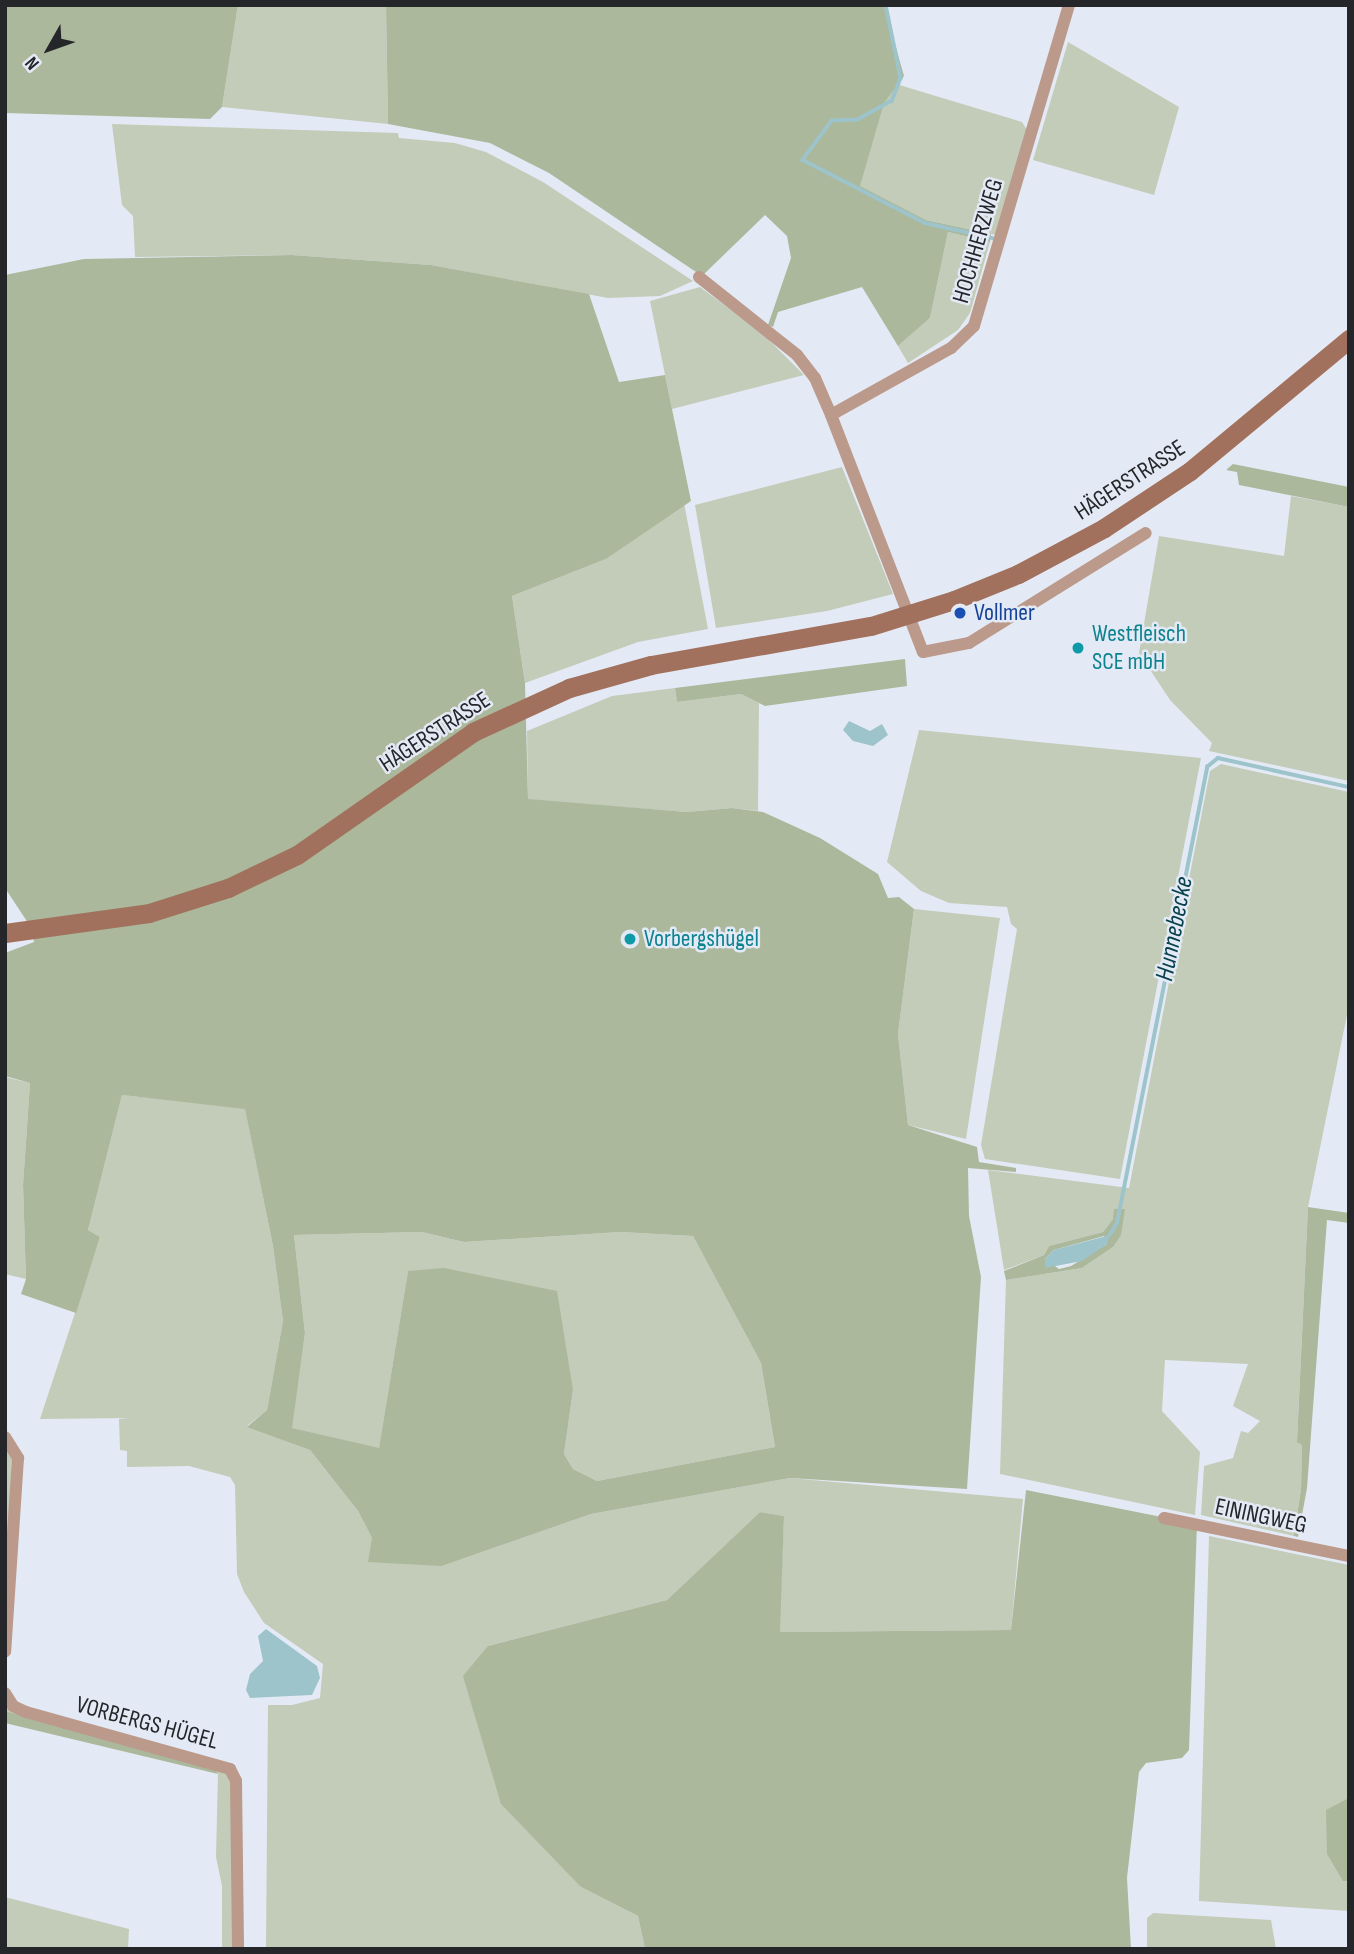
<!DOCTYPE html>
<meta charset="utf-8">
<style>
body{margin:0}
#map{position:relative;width:1354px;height:1954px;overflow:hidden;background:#e4eaf5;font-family:"Sofia Sans Condensed",sans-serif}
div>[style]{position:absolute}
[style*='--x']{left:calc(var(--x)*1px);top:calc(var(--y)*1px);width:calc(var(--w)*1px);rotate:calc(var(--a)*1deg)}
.green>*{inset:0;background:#c2ccb8}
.forest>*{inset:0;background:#abb89c}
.water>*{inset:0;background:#9dc3cb}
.stream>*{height:3.5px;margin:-1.75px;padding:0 1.75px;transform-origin:1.75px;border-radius:1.75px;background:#9dc3cb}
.minor>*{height:12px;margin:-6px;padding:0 6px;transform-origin:6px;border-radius:6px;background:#bb998b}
.secondary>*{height:19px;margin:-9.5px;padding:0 9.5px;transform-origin:9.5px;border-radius:9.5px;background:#a2715d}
.dots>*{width:19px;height:19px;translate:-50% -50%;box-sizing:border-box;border:4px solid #e4eaf5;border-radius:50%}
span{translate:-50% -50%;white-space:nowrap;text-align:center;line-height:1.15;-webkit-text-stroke:5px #e4eaf5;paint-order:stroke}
.street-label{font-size:24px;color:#24262a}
.transit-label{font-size:24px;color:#164399}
.left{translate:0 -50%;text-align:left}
.culture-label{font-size:24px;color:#0d838f}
.water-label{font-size:26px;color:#07424c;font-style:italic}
.frame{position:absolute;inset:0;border:7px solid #24262a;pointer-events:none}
.north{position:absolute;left:14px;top:14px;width:70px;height:70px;-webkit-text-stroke:5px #e4eaf5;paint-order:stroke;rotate:230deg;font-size:19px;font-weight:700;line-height:28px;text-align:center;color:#24262a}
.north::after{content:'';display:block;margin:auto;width:24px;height:32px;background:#24262a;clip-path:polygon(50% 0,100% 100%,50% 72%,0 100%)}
</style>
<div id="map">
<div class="green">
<div style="clip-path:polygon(238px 5px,386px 5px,388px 124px,222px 107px)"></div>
<div style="clip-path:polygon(1068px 42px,1179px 107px,1154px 195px,1033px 160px)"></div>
<div style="clip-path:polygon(896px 84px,1022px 122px,1027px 130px,996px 235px,926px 220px,859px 186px,884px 102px)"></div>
<div style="clip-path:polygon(112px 124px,398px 133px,399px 138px,455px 143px,486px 152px,543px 182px,693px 281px,660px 296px,608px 298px,431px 265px,292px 255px,135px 257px,133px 216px,122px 205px)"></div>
<div style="clip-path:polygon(948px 232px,990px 242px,970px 313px,958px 330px,908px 363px,898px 346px,930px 318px)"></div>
<div style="clip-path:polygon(700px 287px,762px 333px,804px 375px,672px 409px,650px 301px)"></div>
<div style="clip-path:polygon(842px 467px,893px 594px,827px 611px,716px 628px,695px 505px)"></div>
<div style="clip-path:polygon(1291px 496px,1349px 507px,1349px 781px,1209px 751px,1212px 743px,1170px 700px,1139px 653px,1159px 536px,1284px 556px)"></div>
<div style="clip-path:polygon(684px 503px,708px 629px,638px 642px,525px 683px,512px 596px,606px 559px)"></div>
<div style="clip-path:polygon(675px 688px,677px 702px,741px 694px,759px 703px,758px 811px,732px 808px,687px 812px,528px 800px,527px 731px,612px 696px)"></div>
<div style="clip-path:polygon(919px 730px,1201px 758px,1120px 1179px,985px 1159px,981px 1145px,1017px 929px,1011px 924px,1007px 907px,949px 903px,921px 891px,887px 862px)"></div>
<div style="clip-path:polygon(1221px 764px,1349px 792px,1349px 1005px,1308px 1207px,1297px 1441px,1302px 1445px,1301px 1489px,1294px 1536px,1201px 1515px,1204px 1466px,1233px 1458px,1241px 1431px,1248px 1433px,1260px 1421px,1233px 1406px,1248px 1364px,1165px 1360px,1162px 1411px,1200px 1452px,1195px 1515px,1000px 1474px,1006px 1280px,1082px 1268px,1113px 1247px,1113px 1219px,1103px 1232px,1049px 1246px,1044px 1255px,1004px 1270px,988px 1170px,1129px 1188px,1210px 771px)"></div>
<div style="clip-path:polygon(914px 909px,1000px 918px,966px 1139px,908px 1125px,898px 1034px)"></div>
<div style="clip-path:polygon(5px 1077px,30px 1083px,23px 1185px,26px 1279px,5px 1274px)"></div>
<div style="clip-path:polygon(122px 1095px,245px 1108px,273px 1246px,283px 1321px,267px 1410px,247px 1426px,310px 1450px,358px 1511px,372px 1538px,442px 1566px,591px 1514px,790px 1478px,1023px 1499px,1011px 1630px,779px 1632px,784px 1516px,760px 1512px,667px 1600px,488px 1646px,581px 1887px,638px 1916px,645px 1949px,266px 1949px,268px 1705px,292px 1705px,320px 1698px,323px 1664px,264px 1623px,244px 1592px,237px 1574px,235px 1485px,230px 1477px,189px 1466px,127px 1467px,127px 1451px,120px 1450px,119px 1419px,129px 1418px,40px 1419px,100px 1237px,88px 1230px)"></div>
<div style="clip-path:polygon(422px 1232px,464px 1242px,620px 1232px,693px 1236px,761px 1363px,775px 1447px,597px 1481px,573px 1469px,564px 1454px,573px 1390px,408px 1271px,379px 1449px,291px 1428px,305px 1333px,294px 1235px)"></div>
<div style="clip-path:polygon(7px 1450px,12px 1456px,5px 1601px,5px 1486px)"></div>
<div style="clip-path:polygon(1209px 1536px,1349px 1565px,1349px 1911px,1199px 1901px)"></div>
<div style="clip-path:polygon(5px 1704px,219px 1767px,232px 1780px,236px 1949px,222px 1949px,222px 1886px,216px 1857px,218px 1773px,29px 1719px,5px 1711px)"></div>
<div style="clip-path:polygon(5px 1897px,129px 1929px,128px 1949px,5px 1949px)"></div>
<div style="clip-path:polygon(1153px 1913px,1271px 1920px,1276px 1949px,1147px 1949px,1147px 1918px)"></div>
</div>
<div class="forest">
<div style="clip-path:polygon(5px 5px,238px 5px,222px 107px,210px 119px,5px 113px)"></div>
<div style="clip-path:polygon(386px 5px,884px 5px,904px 76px,884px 103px,860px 186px,926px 220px,991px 234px,990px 242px,948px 232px,930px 318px,898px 346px,862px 287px,778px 312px,773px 327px,768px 325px,791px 258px,787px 236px,765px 215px,702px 276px,549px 173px,490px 143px,388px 124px)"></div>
<div style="clip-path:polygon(evenodd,292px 255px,431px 265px,589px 294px,619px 382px,665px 375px,691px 501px,606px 559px,512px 596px,525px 683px,528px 799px,687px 812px,732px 808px,763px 812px,820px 838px,878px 874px,888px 898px,899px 897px,914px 909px,898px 1034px,908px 1125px,977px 1147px,979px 1162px,1016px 1168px,1016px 1172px,968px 1168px,969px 1216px,981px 1277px,967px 1489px,790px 1478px,591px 1514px,442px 1566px,368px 1562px,372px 1538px,358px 1511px,310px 1450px,247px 1427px,267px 1410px,283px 1321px,273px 1246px,245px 1109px,122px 1095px,88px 1230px,100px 1237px,76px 1313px,21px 1294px,26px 1279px,23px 1185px,30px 1083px,5px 1076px,5px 953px,34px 942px,32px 929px,5px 888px,5px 275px,84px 259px,292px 255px,422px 1232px,464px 1242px,620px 1232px,693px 1236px,761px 1363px,775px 1447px,597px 1481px,573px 1469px,564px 1454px,573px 1390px,557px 1291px,444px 1268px,408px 1271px,379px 1448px,292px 1428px,305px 1333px,294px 1235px,422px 1232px)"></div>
<div style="clip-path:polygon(1233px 464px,1349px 487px,1349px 507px,1239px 485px,1237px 472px,1226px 470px)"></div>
<div style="clip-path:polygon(905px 659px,907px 686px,765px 706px,741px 694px,677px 702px,675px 688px)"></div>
<div style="clip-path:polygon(1308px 1207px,1349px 1213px,1349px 1223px,1327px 1220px,1307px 1488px,1298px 1537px,1294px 1536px,1301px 1489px,1302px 1445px,1297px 1442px)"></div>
<div style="clip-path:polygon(evenodd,1114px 1209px,1125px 1209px,1121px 1235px,1113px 1247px,1082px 1268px,1006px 1280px,1004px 1271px,1044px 1255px,1049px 1246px,1103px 1232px,1113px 1219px,1114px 1209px,1104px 1236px,1107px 1244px,1071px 1266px,1059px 1269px,1045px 1259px,1054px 1250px,1104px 1236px)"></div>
<div style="clip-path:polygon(1026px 1490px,1197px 1524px,1189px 1750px,1182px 1758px,1146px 1763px,1139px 1772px,1127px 1878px,1131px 1949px,645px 1949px,638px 1916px,581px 1887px,501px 1804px,463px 1676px,488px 1646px,667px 1600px,760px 1512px,784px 1516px,780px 1632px,1011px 1630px)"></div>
<div style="clip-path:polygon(5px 1711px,215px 1769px,218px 1774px,5px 1723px)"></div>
<div style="clip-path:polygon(1347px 1799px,1349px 1800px,1349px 1881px,1343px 1881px,1327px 1854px,1326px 1810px)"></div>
</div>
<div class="water">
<div style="clip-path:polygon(849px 721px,870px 731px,882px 724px,888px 735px,873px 746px,853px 741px,843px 730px)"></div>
<div style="clip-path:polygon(1110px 1235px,1107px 1244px,1082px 1261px,1045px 1268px,1045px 1259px,1054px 1250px)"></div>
<div style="clip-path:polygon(266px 1629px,317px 1666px,320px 1678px,312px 1695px,250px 1698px,246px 1690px,250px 1674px,263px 1661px,258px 1636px)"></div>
</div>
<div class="stream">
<div style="--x:886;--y:5;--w:75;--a:78.4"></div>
<div style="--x:901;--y:78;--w:25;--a:111"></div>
<div style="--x:892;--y:101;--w:39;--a:151"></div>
<div style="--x:858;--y:120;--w:26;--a:178"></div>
<div style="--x:832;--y:121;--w:49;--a:126.6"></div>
<div style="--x:803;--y:160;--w:137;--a:27.3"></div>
<div style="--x:925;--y:223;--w:69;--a:12.6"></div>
<div style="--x:1110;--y:1235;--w:14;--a:-60"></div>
<div style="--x:1117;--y:1223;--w:465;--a:-78.8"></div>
<div style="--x:1207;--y:767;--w:14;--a:-39"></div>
<div style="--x:1218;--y:758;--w:134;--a:12.5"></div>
</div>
<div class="minor">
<div style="--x:1069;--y:5;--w:335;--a:106.5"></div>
<div style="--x:974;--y:326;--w:32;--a:136"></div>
<div style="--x:951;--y:348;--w:137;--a:150.8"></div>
<div style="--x:831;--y:415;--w:254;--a:68.8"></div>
<div style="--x:923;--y:652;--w:47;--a:-11.1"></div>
<div style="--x:969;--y:643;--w:208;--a:-31.9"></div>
<div style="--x:699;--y:277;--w:125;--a:38.5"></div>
<div style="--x:797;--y:355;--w:29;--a:52"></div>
<div style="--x:815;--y:378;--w:40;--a:66.6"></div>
<div style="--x:5;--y:1437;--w:25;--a:58"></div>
<div style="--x:18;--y:1458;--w:194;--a:93.8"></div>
<div style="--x:1164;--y:1518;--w:189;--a:11.6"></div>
<div style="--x:5;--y:1693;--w:15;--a:58"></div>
<div style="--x:13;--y:1706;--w:14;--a:25"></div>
<div style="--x:26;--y:1712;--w:212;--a:15.6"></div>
<div style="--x:230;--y:1769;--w:13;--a:63"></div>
<div style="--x:236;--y:1781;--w:168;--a:89.3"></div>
</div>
<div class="secondary">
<div style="--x:5;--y:933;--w:145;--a:-7.9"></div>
<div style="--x:149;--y:913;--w:83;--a:-17.6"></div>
<div style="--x:228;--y:888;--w:76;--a:-25.6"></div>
<div style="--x:297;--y:855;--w:215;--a:-34.9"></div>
<div style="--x:473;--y:732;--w:106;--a:-24.6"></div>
<div style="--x:569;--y:688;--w:85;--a:-15.7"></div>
<div style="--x:651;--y:665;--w:223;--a:-10.1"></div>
<div style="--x:871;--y:626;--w:87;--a:-17.4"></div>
<div style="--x:954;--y:600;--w:69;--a:-22.1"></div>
<div style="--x:1018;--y:574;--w:98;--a:-28.1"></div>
<div style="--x:1104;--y:528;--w:103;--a:-33.5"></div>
<div style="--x:1190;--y:471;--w:207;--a:-39.7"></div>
</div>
<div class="dots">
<div style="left:960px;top:613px;background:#1a4fb4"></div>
<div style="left:1078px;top:648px;background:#0f9aa8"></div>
<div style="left:630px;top:939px;background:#0f9aa8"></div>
</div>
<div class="street-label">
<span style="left:978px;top:241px;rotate:-74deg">HOCHHERZWEG</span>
<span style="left:1130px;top:480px;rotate:-33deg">HÄGERSTRASSE</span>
<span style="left:435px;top:732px;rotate:-33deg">HÄGERSTRASSE</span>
<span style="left:1261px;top:1516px;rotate:12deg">EININGWEG</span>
<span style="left:147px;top:1723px;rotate:15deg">VORBERGS HÜGEL</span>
</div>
<div class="transit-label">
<span class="left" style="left:974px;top:613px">Vollmer</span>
</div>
<div class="culture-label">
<span class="left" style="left:1092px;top:648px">Westfleisch<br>SCE mbH</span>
<span class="left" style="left:644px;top:939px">Vorbergshügel</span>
</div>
<div class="water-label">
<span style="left:1175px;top:929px;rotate:-79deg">Hunnebecke</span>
</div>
<div class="frame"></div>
<div class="north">N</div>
</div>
